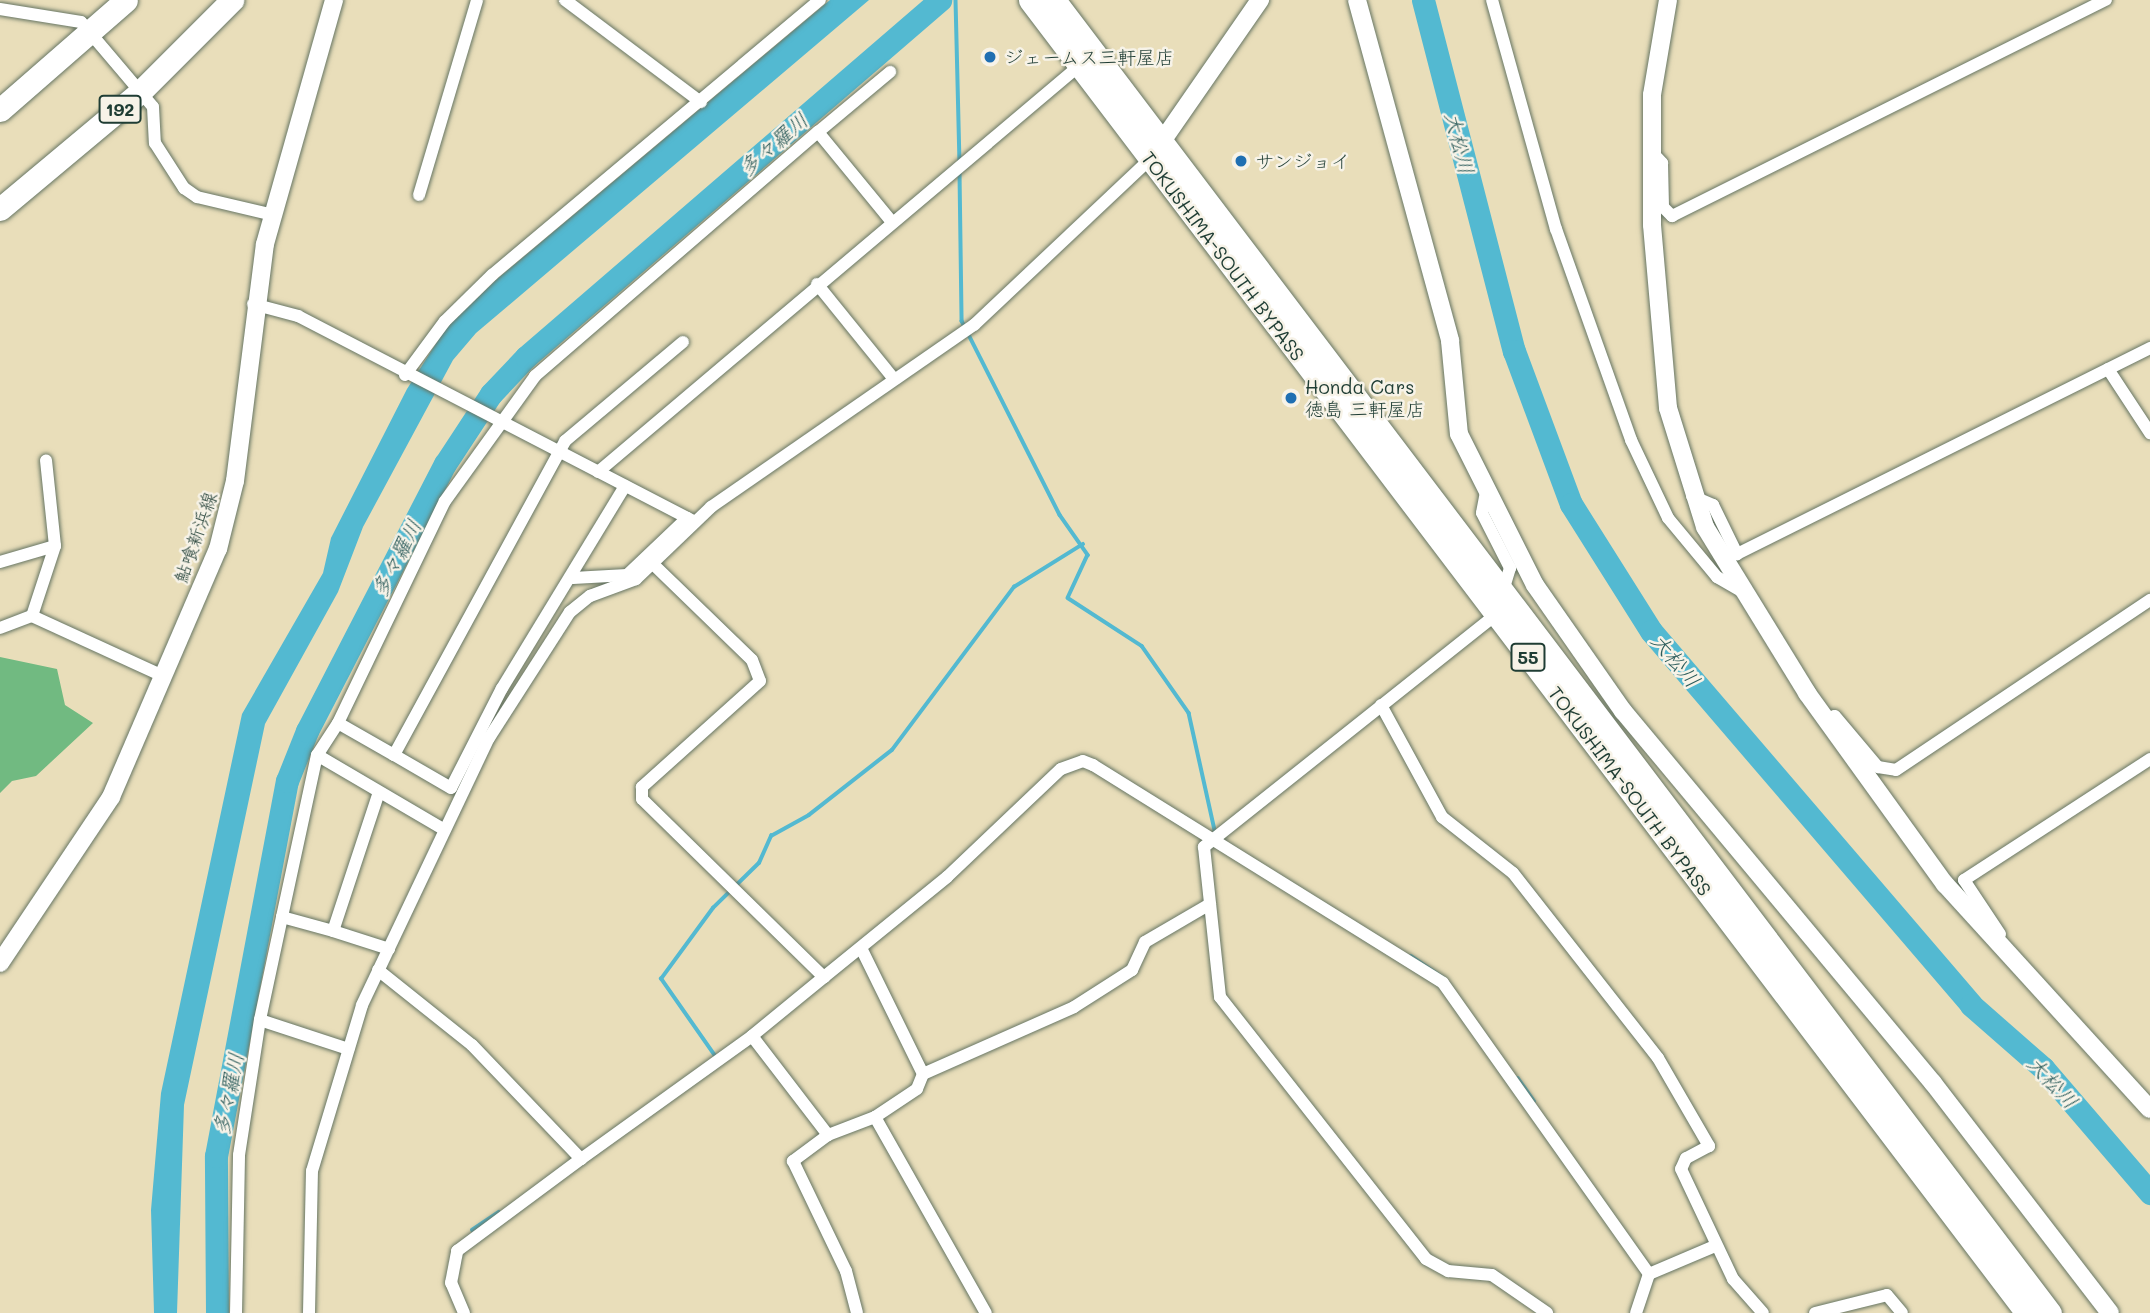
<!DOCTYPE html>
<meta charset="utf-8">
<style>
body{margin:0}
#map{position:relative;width:2150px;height:1313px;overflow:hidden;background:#e9deba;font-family:Mali,"Klee One",sans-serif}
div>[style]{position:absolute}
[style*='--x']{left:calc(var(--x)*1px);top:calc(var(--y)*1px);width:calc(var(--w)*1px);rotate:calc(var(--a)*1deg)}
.forest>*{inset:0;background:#71ba81}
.water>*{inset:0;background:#53b9d1}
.stream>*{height:3.5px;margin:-1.75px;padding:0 1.75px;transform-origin:1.75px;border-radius:1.75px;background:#53b9d1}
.river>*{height:23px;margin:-11.5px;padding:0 11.5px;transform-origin:11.5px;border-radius:11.5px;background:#53b9d1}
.roads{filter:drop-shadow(0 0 2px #667563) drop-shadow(0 0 2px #667563)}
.street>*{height:12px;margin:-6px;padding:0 6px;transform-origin:6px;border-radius:6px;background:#fff}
.secondary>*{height:18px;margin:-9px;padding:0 9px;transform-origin:9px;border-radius:9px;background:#fff}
.highway>*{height:23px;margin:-11.5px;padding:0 11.5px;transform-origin:11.5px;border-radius:11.5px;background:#fff}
.dots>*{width:19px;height:19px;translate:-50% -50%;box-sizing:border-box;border:4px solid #f7f3e8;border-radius:50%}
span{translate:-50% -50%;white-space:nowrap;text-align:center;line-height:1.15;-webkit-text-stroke:5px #f7f3e8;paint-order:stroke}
.shield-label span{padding:2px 5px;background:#f7f3e8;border:2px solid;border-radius:5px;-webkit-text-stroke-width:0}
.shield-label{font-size:18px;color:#1f3d34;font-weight:700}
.poi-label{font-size:19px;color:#1f3d34}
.left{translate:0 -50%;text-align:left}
.street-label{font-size:19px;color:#1f3d34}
.water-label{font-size:21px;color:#2c5c5b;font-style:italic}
</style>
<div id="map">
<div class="forest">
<div style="clip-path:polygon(0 657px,57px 669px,65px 705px,93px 723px,36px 776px,12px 781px,0 793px)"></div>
</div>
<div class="water">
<div style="clip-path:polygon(830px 0,869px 0,476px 333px,453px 360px,363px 527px,338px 592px,265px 724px,184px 1105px,177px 1313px,154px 1313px,151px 1210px,161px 1093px,242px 714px,323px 573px,331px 538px,407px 389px,446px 328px,496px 280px)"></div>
</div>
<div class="stream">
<div style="--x:956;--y:0;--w:161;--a:88.6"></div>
<div style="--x:960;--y:173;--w:148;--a:89.2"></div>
<div style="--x:962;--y:321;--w:217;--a:63.2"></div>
<div style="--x:1060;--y:515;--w:49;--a:55"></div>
<div style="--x:1088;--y:555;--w:47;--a:114.9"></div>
<div style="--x:1068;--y:598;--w:88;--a:33"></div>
<div style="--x:1142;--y:646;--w:82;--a:55"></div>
<div style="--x:1189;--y:713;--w:125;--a:77.5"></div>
<div style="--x:1411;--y:956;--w:41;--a:34.1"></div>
<div style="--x:715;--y:1056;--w:94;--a:-125"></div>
<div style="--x:661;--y:979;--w:88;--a:-53.8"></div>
<div style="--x:713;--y:908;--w:64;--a:-44.4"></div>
<div style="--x:759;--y:863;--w:30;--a:-66"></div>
<div style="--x:771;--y:836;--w:43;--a:-28.9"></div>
<div style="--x:809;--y:815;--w:105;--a:-38.1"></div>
<div style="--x:892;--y:750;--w:204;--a:-53.2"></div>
<div style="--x:1014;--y:587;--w:81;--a:-31.9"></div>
<div style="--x:1518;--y:1078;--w:28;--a:55"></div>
<div style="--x:472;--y:1230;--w:32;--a:-34"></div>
</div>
<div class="river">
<div style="--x:1423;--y:0;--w:363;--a:75.5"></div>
<div style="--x:1514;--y:351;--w:163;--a:69.6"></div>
<div style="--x:1571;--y:504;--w:150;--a:57.8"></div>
<div style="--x:1651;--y:631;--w:492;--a:49.4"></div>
<div style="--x:1971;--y:1005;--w:96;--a:41.2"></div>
<div style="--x:2043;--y:1068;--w:165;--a:49.4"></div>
<div style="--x:217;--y:1313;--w:157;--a:-90.4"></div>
<div style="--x:216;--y:1156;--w:382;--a:-79.3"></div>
<div style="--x:287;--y:781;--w:54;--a:-68.2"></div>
<div style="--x:307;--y:731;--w:301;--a:-62.7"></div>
<div style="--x:445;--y:464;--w:84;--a:-56.7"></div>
<div style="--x:491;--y:394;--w:51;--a:-46.6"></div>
<div style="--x:526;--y:357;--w:547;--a:-40.77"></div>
</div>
<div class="roads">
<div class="street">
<div style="--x:565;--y:0;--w:170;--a:36.9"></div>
<div style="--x:1492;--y:0;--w:238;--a:74.4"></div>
<div style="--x:1556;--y:229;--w:224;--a:70.4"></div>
<div style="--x:1631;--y:440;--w:86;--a:64.6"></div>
<div style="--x:1668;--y:518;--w:77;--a:50.3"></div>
<div style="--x:1717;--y:577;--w:28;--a:30"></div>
<div style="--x:0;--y:9;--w:82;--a:9.1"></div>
<div style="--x:81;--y:22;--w:111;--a:49.7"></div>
<div style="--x:153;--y:107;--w:36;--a:87"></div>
<div style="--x:155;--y:143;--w:54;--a:57.2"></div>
<div style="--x:184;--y:188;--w:16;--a:35"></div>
<div style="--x:197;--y:197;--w:78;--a:13.3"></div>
<div style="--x:818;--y:132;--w:94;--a:-39.8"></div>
<div style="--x:1650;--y:150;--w:18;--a:47"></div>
<div style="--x:1662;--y:163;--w:44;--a:88.7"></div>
<div style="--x:1663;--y:207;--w:13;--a:45"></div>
<div style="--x:1672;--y:216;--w:485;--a:-26.5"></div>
<div style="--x:419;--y:195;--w:203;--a:-73.4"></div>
<div style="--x:817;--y:284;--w:122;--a:51"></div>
<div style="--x:253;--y:304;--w:47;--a:14.9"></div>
<div style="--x:298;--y:316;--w:447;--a:27.4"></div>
<div style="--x:2108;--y:369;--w:77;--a:56.7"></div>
<div style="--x:405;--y:375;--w:67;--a:-53.5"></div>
<div style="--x:445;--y:321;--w:66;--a:-44.4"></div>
<div style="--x:492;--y:275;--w:428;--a:-40"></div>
<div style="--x:598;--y:472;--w:629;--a:-40.17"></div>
<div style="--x:625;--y:486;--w:237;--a:121.3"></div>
<div style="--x:502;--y:688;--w:112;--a:117"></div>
<div style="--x:451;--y:788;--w:66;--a:-149.9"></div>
<div style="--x:394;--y:755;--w:358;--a:-61.4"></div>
<div style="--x:565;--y:441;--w:154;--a:-40"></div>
<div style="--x:1486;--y:492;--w:21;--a:101"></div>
<div style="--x:1482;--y:513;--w:62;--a:63"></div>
<div style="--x:1510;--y:568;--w:28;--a:107"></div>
<div style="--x:1692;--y:496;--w:23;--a:23"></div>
<div style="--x:1713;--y:505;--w:55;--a:63.9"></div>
<div style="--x:1737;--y:554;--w:462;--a:-26.5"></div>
<div style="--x:0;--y:562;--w:57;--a:-16.2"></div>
<div style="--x:654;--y:565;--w:136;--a:44.1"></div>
<div style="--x:752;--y:660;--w:22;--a:69"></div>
<div style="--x:760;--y:681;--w:159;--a:138.1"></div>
<div style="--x:642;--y:787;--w:12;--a:90"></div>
<div style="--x:642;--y:799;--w:255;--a:44.4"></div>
<div style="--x:824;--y:977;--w:159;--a:-39.1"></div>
<div style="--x:947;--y:877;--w:157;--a:-43.5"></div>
<div style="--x:1061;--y:769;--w:23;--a:-20"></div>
<div style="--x:1083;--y:761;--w:11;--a:22"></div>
<div style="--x:1093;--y:765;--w:412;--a:31.9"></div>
<div style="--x:1443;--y:983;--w:357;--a:54.7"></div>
<div style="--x:1649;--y:1274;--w:41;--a:108.4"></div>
<div style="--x:573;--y:578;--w:54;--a:-3.2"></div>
<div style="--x:627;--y:575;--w:83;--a:-43.5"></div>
<div style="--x:1498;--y:613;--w:376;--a:141.5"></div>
<div style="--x:1204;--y:847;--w:151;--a:83.9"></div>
<div style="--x:1220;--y:997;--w:333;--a:51.8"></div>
<div style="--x:1426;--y:1259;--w:25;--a:29"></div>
<div style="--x:1448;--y:1271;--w:44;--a:5.2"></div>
<div style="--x:1492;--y:1275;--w:67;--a:34.6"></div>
<div style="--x:32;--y:616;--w:74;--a:-71.8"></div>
<div style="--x:55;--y:546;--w:86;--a:-96"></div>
<div style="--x:0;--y:628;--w:34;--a:-21"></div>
<div style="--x:32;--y:616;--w:144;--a:24.6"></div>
<div style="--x:1381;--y:705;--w:128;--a:61.4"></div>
<div style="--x:1442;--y:817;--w:90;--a:38.3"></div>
<div style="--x:1513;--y:873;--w:235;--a:51.9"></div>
<div style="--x:1658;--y:1058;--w:102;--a:59.9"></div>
<div style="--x:1709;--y:1146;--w:26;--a:152"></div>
<div style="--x:1686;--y:1158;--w:12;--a:114"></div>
<div style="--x:1681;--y:1169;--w:122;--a:64.7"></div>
<div style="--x:1733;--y:1279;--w:45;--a:48.6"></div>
<div style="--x:1824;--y:719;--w:11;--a:-15"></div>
<div style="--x:1835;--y:716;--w:67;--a:49.9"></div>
<div style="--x:1878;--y:767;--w:18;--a:9"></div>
<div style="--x:1896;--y:770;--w:306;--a:-33.8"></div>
<div style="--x:338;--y:723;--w:38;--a:123"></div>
<div style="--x:317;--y:755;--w:148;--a:30.4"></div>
<div style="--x:317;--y:755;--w:166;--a:102.2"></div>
<div style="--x:282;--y:917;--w:53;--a:15.4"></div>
<div style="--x:394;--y:755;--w:64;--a:-150.3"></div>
<div style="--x:338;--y:723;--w:246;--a:-64.3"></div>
<div style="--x:445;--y:501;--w:154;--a:-54.2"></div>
<div style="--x:535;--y:376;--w:374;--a:-40.8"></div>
<div style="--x:818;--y:132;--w:115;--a:50.6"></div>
<div style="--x:379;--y:792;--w:146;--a:108.3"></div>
<div style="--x:333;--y:931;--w:59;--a:17.8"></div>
<div style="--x:282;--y:917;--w:105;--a:102.1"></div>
<div style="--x:260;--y:1020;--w:93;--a:18.2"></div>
<div style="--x:2000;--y:934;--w:65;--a:-123.7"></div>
<div style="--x:1964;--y:880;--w:222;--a:-33"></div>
<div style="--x:861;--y:948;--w:140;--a:63.8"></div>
<div style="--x:923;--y:1074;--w:165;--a:-23.9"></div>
<div style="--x:1074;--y:1007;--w:69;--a:-32.5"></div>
<div style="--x:1132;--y:970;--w:31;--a:-65"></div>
<div style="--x:1145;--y:942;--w:75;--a:-30.3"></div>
<div style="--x:378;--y:970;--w:120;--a:38.6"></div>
<div style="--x:472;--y:1045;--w:158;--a:46.3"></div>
<div style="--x:581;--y:1159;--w:211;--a:-35.7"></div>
<div style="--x:824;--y:977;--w:93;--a:140.7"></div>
<div style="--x:752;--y:1036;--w:125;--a:52.5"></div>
<div style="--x:828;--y:1135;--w:50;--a:-21"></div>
<div style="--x:923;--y:1074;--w:16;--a:112"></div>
<div style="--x:917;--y:1089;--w:50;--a:146.3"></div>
<div style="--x:875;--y:1117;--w:225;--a:60.5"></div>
<div style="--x:828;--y:1135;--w:44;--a:143.4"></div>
<div style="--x:793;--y:1161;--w:122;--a:64.3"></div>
<div style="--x:846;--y:1271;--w:43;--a:75.3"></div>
<div style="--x:1649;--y:1274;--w:72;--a:-23"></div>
<div style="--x:236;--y:1313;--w:158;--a:-88.9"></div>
<div style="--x:239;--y:1155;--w:137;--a:-81.2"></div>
<div style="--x:309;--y:1313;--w:142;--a:-88.8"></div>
<div style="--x:312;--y:1171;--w:173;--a:-73.2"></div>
<div style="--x:362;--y:1005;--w:296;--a:-64.6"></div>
<div style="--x:489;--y:738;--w:150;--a:-57.3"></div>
<div style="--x:570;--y:612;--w:26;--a:-39"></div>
<div style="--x:590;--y:596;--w:49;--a:-20.3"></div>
<div style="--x:636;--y:579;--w:104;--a:-43.8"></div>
<div style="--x:711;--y:507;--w:320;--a:-34.7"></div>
<div style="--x:974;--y:325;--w:242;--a:-43.3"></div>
<div style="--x:464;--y:1313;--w:33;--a:-113"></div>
<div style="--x:451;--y:1283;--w:33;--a:-79"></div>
<div style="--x:457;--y:1251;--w:154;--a:-36.6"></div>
<div style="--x:1815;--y:1313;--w:74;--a:-14"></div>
<div style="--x:1887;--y:1295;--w:23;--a:50"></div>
</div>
<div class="secondary">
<div style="--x:1357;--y:0;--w:353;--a:74.7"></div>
<div style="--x:1450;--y:341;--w:93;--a:84.5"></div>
<div style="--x:1459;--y:434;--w:169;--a:63.3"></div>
<div style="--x:1535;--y:585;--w:154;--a:55.1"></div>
<div style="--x:1623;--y:711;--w:484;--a:50.2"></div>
<div style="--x:1933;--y:1083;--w:290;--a:52.4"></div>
<div style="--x:1668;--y:0;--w:96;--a:99.6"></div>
<div style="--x:1652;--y:95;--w:130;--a:90"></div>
<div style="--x:1652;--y:225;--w:184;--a:85"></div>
<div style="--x:1668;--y:408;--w:125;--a:72.7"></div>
<div style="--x:1705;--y:527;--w:195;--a:58.4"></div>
<div style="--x:1807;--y:693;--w:236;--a:54.2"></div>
<div style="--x:1945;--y:884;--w:304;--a:47.7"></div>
<div style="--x:1156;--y:150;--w:183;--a:-55.3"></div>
<div style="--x:0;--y:963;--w:200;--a:-56.2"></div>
<div style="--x:111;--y:797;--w:270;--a:-66.7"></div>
<div style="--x:218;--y:549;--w:70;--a:-76"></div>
<div style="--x:235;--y:481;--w:239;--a:-82.8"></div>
<div style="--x:265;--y:244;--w:254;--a:-74.2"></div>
</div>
<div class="highway">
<div style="--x:1030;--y:0;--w:1649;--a:52.79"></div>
<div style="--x:1054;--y:0;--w:1648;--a:52.82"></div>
<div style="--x:0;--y:110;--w:167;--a:-41.1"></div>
<div style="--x:0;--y:209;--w:184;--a:-39.9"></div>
<div style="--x:141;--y:91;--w:129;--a:-45"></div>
</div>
</div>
<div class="dots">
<div style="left:990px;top:57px;background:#1f6fb2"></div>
<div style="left:1241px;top:161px;background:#1f6fb2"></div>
<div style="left:1291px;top:398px;background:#1f6fb2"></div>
</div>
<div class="shield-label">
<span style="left:120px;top:109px">192</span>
<span style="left:1528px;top:657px">55</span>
</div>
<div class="poi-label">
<span class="left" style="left:1004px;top:57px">ジェームス三軒屋店</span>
<span class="left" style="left:1255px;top:161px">サンジョイ</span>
<span class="left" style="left:1305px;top:398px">Honda Cars<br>徳島 三軒屋店</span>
</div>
<div class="street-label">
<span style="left:1223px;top:256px;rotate:53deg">TOKUSHIMA-SOUTH BYPASS</span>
<span style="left:195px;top:537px;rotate:-71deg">鮎喰新浜線</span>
<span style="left:1630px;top:791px;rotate:53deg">TOKUSHIMA-SOUTH BYPASS</span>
</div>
<div class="water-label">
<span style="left:1460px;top:143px;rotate:76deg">大松川</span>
<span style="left:773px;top:144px;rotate:-41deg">多々羅川</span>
<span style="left:396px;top:558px;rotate:-63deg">多々羅川</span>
<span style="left:1676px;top:660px;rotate:50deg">大松川</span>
<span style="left:2053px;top:1082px;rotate:47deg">大松川</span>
<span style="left:228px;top:1094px;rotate:-79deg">多々羅川</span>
</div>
</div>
